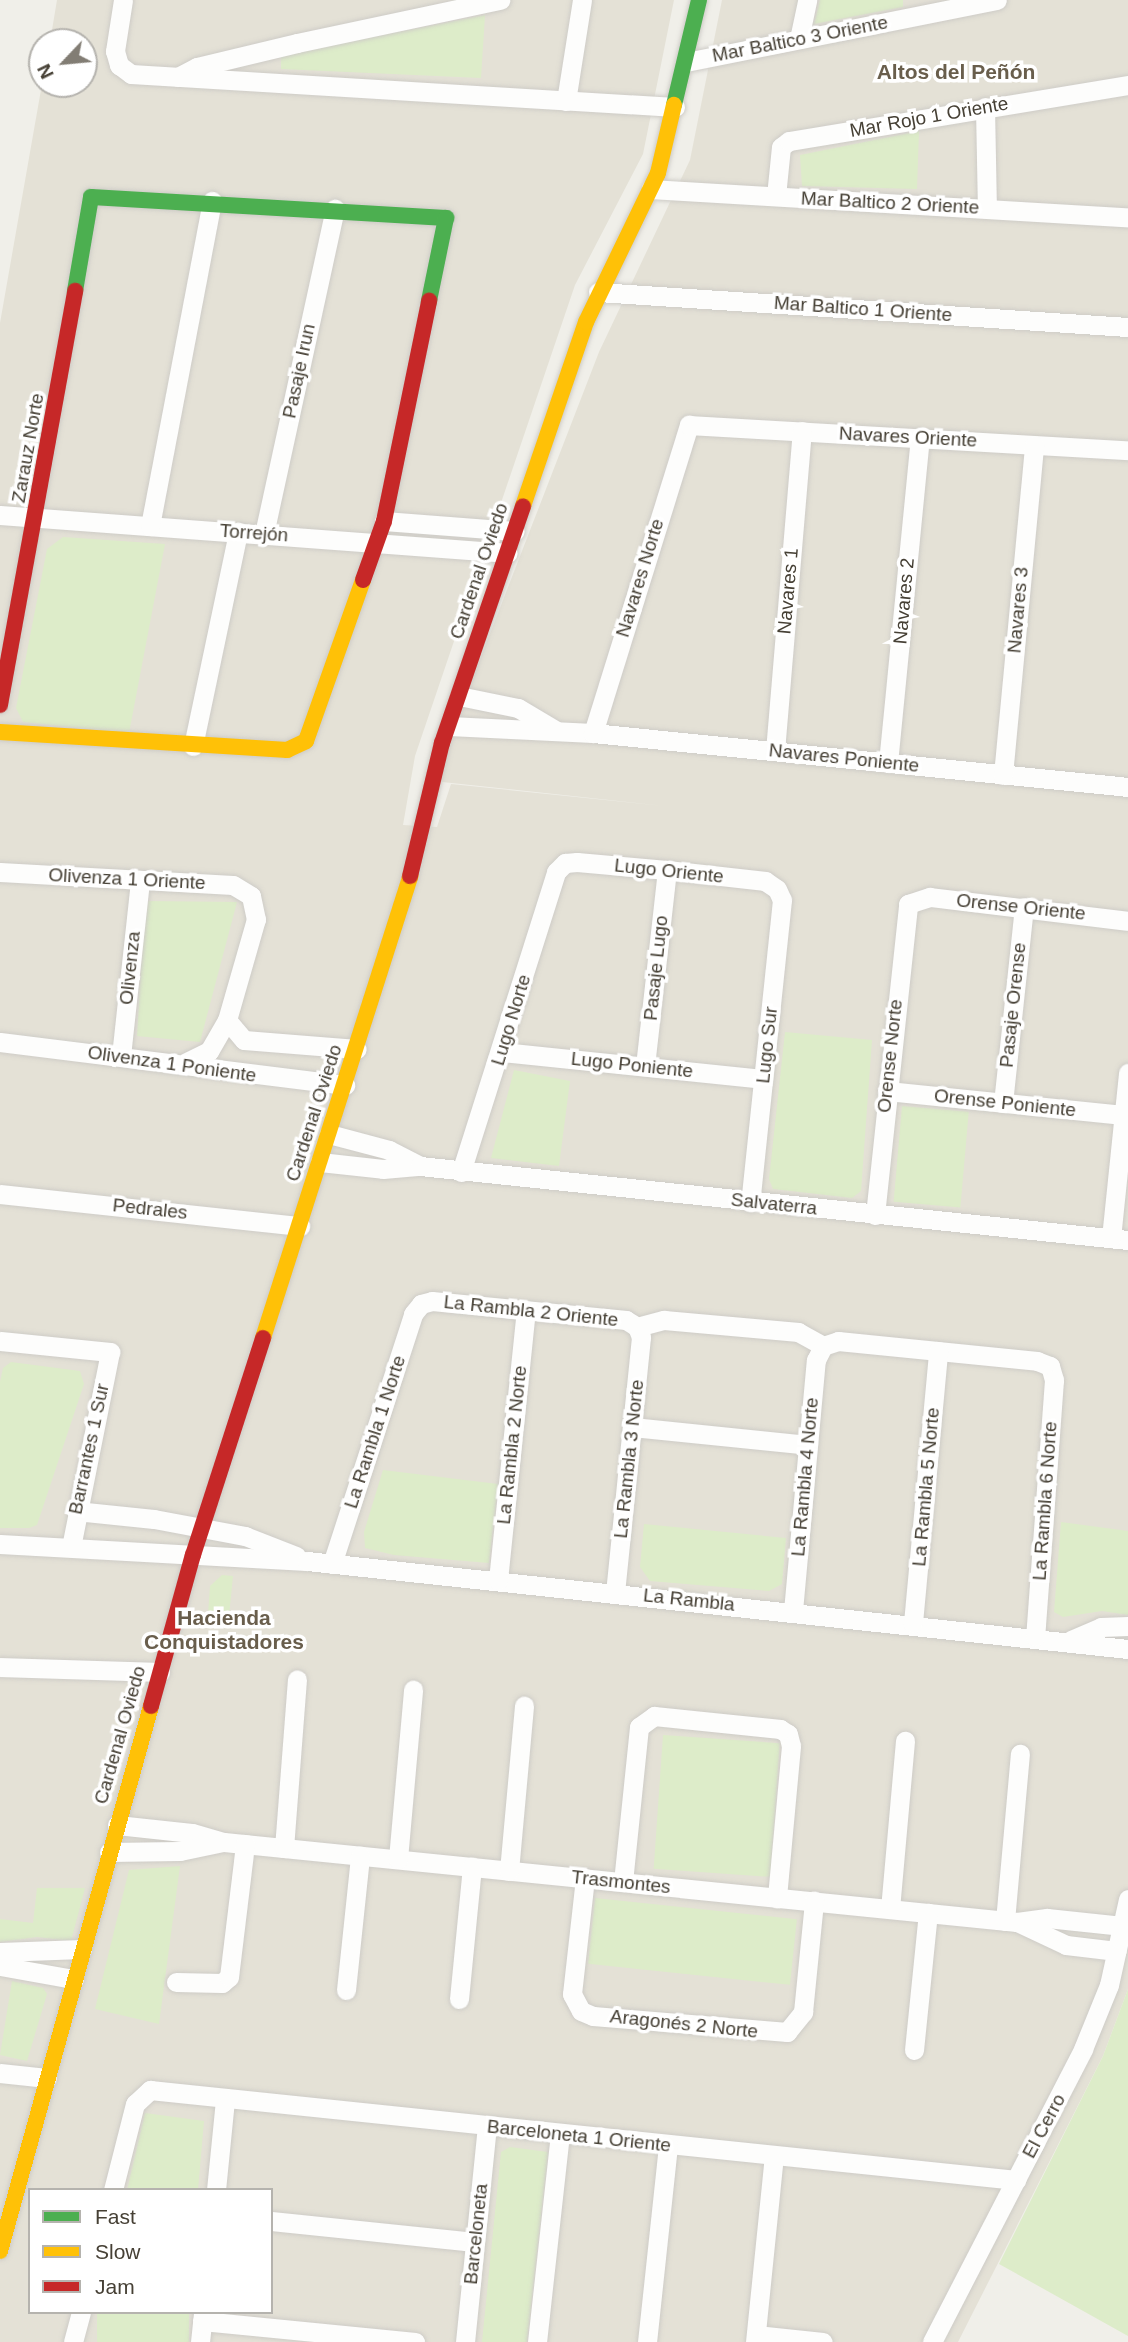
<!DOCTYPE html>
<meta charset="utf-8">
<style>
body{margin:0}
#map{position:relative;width:1128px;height:2342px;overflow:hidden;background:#f0efe9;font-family:Arial,sans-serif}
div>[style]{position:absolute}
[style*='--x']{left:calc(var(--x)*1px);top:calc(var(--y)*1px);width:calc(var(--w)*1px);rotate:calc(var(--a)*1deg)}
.residential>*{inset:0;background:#e4e1d6}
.green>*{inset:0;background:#ddecc9;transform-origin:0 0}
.roads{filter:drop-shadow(0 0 2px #ceccc7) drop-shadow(0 0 2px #ceccc7)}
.street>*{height:19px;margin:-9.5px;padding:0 9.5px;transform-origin:9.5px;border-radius:9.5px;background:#fdfdfc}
.fast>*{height:16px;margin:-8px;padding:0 8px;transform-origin:8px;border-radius:8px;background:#4caf50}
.slow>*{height:16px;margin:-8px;padding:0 8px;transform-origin:8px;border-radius:8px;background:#ffc107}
.jam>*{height:16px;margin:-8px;padding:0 8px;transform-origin:8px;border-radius:8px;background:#c62828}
span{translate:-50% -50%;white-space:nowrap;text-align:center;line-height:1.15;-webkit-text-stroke:7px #fff;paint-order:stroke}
.street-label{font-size:19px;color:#464035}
.neighbourhood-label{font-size:21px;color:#695e4c;font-weight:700}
.legend{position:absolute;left:28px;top:2188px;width:245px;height:126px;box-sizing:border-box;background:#fff;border:2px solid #b5b3ae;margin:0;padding:9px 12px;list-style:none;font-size:21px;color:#464035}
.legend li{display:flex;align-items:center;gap:14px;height:35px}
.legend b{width:35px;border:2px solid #b5b3ae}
.north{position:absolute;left:28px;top:28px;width:70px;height:70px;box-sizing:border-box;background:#fff;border:2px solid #b5b3ae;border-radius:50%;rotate:244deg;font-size:19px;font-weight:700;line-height:28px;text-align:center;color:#464035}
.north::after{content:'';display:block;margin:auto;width:24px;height:32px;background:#827d74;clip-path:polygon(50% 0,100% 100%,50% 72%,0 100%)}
</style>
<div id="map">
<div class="residential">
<div style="clip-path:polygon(evenodd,57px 0,674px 0,643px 154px,575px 285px,415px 756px,403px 825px,437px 827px,451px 784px,664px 806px,433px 781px,599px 352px,690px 160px,722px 0,1128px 0,1128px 1989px,1103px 2056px,958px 2342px,0 2342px,0 323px,42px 84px,84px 84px,84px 42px,50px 42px,57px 0,30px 2190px,271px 2190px,271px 2312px,30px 2312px,30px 2190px)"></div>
</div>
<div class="green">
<div style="clip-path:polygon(820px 0,903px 0,903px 7px,814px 24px)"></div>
<div style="clip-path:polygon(485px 15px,481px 78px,281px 69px,281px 55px)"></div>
<div style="clip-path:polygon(919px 131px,917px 189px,802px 186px,800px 155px)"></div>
<div style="clip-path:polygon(63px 537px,165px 544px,129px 733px,23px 722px,16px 708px,47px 549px)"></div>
<div style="clip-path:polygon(145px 901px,237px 902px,200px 1042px,137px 1036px)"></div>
<div style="clip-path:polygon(785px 1032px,872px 1040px,861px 1191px,852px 1198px,773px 1189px,769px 1179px)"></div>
<div style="clip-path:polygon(514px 1070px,570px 1081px,559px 1166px,491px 1158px)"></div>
<div style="left:902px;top:1106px;width:67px;height:96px;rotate:5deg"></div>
<div style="clip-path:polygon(11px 1362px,80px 1371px,84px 1384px,37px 1525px,29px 1528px,0 1528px,0 1382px,3px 1368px)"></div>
<div style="clip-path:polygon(383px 1470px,498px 1484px,489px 1563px,394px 1555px,365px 1548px,364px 1532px)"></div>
<div style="clip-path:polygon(1061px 1522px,1128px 1531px,1128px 1615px,1102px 1611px,1063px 1617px,1054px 1612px)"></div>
<div style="clip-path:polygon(644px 1524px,786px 1538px,782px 1584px,769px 1591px,650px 1581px,640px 1567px)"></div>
<div style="clip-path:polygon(222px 1575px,233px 1576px,229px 1616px,208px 1614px,210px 1586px)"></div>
<div style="left:663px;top:1735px;width:117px;height:134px;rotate:4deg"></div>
<div style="clip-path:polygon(180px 1866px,159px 2024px,95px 2009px,129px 1870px)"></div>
<div style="clip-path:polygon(37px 1888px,85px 1888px,71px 1941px,37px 1937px,0 1942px,0 1919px,33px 1923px)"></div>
<div style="left:595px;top:1898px;width:203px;height:66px;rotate:6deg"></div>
<div style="clip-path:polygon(12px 1981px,43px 1988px,47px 1994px,27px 2061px,0 2055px)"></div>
<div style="clip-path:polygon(1128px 1989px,1128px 2336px,999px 2264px,1103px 2056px)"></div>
<div style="clip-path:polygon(145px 2113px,204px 2121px,198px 2190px,127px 2190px)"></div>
<div style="clip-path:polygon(510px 2147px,548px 2152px,527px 2342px,482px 2342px,501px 2152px)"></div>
<div style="left:97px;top:2312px;width:92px;height:31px"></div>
</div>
<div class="roads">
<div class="street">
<div style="--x:123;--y:0;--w:52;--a:98.9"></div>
<div style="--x:115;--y:51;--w:15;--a:74"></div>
<div style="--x:119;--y:65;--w:15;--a:37"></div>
<div style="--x:131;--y:74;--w:545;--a:3.47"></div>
<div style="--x:799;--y:39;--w:40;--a:-78"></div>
<div style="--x:686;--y:62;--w:317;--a:-11.3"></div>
<div style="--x:178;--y:77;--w:21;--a:-28"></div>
<div style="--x:197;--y:67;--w:103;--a:-13.5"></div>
<div style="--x:297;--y:43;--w:208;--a:-12"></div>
<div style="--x:566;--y:101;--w:102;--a:-81"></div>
<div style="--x:985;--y:107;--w:101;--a:88.9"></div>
<div style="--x:651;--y:189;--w:478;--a:3.4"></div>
<div style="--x:776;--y:196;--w:49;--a:-84.2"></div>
<div style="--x:781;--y:147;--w:10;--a:-37"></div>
<div style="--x:789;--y:141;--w:344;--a:-9.4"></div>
<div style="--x:598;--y:292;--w:531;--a:3.78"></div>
<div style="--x:0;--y:515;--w:509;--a:4.28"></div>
<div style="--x:384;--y:521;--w:131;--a:4.4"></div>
<div style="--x:150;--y:526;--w:331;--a:-79.2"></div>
<div style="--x:264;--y:534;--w:333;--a:-77.7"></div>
<div style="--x:459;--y:696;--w:60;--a:11.5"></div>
<div style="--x:518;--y:708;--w:43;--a:30.7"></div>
<div style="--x:449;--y:726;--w:144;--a:2.8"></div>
<div style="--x:593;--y:733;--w:538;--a:5.76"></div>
<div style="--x:593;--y:733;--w:323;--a:-72.7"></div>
<div style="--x:689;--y:425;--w:440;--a:3.3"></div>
<div style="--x:193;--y:746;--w:219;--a:-78.1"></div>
<div style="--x:775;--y:751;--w:321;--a:-85.2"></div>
<div style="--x:888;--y:763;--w:327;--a:-84.4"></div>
<div style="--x:1003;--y:775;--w:331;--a:-84.6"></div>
<div style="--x:0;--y:872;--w:233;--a:3.2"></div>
<div style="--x:233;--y:885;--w:21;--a:31"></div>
<div style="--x:251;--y:896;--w:24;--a:78"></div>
<div style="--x:256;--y:919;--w:105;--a:106"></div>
<div style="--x:227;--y:1020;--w:36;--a:120"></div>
<div style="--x:209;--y:1051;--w:25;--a:154"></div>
<div style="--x:227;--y:1020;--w:26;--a:50"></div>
<div style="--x:244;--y:1040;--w:113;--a:4.6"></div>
<div style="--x:0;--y:1042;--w:348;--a:7.1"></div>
<div style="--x:502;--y:1052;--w:262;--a:5.9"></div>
<div style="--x:121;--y:1056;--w:177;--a:-83.8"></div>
<div style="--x:645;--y:1066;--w:197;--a:-83.6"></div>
<div style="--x:887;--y:1091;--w:238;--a:5.8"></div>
<div style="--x:1003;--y:1103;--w:197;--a:-83.9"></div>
<div style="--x:329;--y:1134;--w:62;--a:14.9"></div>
<div style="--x:389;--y:1150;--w:35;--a:27"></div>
<div style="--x:320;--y:1162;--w:63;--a:6.3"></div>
<div style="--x:383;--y:1169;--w:37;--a:-5"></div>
<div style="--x:420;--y:1166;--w:712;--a:5.97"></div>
<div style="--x:461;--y:1172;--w:315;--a:-72.4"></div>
<div style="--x:556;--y:872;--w:13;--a:-45"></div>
<div style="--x:565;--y:863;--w:12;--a:-5"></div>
<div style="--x:577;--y:862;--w:90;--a:5.1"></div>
<div style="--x:667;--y:870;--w:99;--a:6.4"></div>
<div style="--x:765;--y:881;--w:14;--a:34"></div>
<div style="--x:777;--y:889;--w:12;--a:66"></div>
<div style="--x:782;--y:900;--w:304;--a:96"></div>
<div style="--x:0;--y:1194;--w:302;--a:6.1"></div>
<div style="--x:875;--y:1215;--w:313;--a:-83.9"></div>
<div style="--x:908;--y:904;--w:23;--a:-18"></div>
<div style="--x:930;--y:897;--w:199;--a:6.9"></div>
<div style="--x:1111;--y:1238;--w:166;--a:-84.1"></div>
<div style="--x:637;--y:1327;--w:28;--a:-15"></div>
<div style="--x:664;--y:1320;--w:135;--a:5.1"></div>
<div style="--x:798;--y:1332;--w:29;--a:29"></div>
<div style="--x:0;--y:1341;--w:111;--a:5.7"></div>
<div style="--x:110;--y:1352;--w:199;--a:101.3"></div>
<div style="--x:632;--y:1427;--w:177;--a:5.8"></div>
<div style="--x:76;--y:1511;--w:78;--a:5.9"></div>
<div style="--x:154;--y:1519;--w:93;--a:10.6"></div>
<div style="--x:245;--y:1536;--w:55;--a:21.4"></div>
<div style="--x:0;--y:1544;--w:307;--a:3.2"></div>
<div style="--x:307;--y:1561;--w:826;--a:6.12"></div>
<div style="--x:332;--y:1564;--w:263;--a:-72"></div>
<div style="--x:413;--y:1314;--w:13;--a:-51"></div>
<div style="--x:421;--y:1304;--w:11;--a:-15"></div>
<div style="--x:432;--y:1301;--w:195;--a:5.6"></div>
<div style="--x:626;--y:1320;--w:13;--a:32"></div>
<div style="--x:498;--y:1580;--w:271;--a:-84.1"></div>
<div style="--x:615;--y:1593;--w:257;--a:-84.2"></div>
<div style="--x:641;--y:1337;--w:11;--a:-112"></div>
<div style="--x:793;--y:1611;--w:252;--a:-84.8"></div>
<div style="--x:816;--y:1360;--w:16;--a:-63"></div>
<div style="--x:823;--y:1346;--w:16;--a:-18"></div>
<div style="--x:838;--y:1341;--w:200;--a:5.7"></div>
<div style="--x:1037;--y:1361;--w:14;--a:21"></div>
<div style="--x:1050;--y:1366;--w:15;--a:74"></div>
<div style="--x:1054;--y:1380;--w:257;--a:94.2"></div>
<div style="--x:913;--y:1623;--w:273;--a:-84.7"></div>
<div style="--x:1071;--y:1640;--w:33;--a:-23"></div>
<div style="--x:1101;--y:1627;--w:27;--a:-2"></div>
<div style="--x:0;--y:1667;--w:160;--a:1.8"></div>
<div style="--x:117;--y:1825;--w:75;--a:6.1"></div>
<div style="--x:192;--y:1833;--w:33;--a:16"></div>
<div style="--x:224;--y:1842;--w:797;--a:5.76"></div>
<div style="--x:1017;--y:1922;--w:30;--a:-8"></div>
<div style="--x:1047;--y:1918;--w:76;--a:6"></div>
<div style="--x:284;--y:1848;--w:169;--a:-85.6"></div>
<div style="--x:109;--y:1852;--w:71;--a:-0.8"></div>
<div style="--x:180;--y:1851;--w:44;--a:-11.8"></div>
<div style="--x:398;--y:1859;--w:170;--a:-84.9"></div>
<div style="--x:509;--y:1871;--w:166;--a:-84.8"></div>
<div style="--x:585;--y:1878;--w:117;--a:96.4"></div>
<div style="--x:572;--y:1994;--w:19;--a:62"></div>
<div style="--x:581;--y:2011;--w:13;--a:23"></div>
<div style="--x:593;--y:2016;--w:195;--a:4.7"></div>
<div style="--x:787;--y:2032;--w:26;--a:-51"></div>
<div style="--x:803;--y:2012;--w:112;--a:-84.3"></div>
<div style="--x:623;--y:1882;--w:156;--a:-84.1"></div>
<div style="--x:639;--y:1727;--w:19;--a:-36"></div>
<div style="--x:654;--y:1716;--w:127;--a:5.9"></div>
<div style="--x:780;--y:1729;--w:9;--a:32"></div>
<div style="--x:788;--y:1734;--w:12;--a:76"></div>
<div style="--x:791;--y:1746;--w:153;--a:95.3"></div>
<div style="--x:890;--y:1909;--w:169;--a:-84.9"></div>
<div style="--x:1005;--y:1921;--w:168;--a:-84.9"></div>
<div style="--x:1017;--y:1922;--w:54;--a:25.1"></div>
<div style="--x:1066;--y:1945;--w:51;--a:6.7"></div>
<div style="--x:0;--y:1952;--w:82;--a:-2.1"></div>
<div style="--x:0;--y:1966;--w:75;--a:10"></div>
<div style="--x:176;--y:1982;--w:46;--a:1.2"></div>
<div style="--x:222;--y:1983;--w:9;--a:-41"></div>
<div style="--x:229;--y:1977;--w:134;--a:-83.1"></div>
<div style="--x:346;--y:1990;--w:135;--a:-84"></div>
<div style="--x:459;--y:1999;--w:133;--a:-84.4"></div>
<div style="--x:914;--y:2050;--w:138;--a:-84.2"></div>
<div style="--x:0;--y:2073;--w:47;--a:6.1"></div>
<div style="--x:113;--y:2190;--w:89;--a:-75.7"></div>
<div style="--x:135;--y:2104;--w:21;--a:-43"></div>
<div style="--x:150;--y:2090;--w:871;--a:5.93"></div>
<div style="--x:216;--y:2190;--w:90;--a:-84.3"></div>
<div style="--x:271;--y:2221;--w:205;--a:5.9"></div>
<div style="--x:202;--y:2321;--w:214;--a:5.6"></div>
<div style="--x:756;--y:2335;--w:67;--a:6"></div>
<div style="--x:73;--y:2342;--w:31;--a:-75"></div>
<div style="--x:200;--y:2342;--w:30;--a:-84"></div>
<div style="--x:465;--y:2342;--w:216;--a:-84.2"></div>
<div style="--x:537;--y:2342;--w:209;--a:-83.7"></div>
<div style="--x:647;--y:2342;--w:198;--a:-83.9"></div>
<div style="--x:755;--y:2342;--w:188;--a:-84.2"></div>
<div style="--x:932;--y:2342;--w:330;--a:-62.7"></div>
<div style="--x:1083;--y:2049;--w:69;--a:-67.9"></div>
<div style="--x:1109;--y:1985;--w:88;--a:-77.5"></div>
</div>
<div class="fast">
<div style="--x:674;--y:105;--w:108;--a:-76.6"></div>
<div style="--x:75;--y:291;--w:95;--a:-80.3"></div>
<div style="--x:91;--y:197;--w:356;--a:3.4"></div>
<div style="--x:446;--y:218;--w:85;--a:101.6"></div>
</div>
<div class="slow">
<div style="--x:523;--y:506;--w:194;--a:-71.1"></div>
<div style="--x:586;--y:322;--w:165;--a:-64.2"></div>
<div style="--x:658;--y:173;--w:70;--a:-76.8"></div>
<div style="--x:0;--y:732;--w:288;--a:3.6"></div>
<div style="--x:287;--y:750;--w:21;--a:-25"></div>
<div style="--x:306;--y:741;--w:171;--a:-70.5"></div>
<div style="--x:263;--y:1338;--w:485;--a:-72.3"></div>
<div style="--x:0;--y:2251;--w:566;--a:-74.51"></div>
</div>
<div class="jam">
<div style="--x:363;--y:580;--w:63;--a:-70.4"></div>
<div style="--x:384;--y:521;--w:225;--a:-78.4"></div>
<div style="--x:0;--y:705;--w:421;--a:-79.7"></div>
<div style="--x:410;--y:876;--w:137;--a:-76.5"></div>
<div style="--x:442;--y:743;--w:250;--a:-71.1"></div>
<div style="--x:151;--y:1706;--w:157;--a:-74.5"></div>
<div style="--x:193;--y:1555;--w:228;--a:-72.1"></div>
</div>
</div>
<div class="street-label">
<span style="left:800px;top:39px;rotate:-11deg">Mar Baltico 3 Oriente</span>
<span style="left:929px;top:117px;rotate:-10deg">Mar Rojo 1 Oriente</span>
<span style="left:890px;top:203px;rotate:3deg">Mar Baltico 2 Oriente</span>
<span style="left:863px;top:309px;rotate:4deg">Mar Baltico 1 Oriente</span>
<span style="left:299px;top:371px;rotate:-78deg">Pasaje Irun</span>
<span style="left:908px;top:437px;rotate:3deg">Navares Oriente</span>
<span style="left:28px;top:448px;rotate:-80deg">Zarauz Norte</span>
<span style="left:254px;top:533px;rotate:4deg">Torrejón</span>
<span style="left:479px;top:571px;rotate:-71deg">Cardenal Oviedo</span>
<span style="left:640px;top:578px;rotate:-73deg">Navares Norte</span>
<span style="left:788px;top:591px;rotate:-85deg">Navares 1</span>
<span style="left:904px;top:601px;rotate:-85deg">Navares 2</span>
<span style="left:1018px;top:610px;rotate:-85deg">Navares 3</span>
<span style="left:844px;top:758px;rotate:6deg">Navares Poniente</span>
<span style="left:669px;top:871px;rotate:6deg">Lugo Oriente</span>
<span style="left:127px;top:879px;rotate:3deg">Olivenza 1 Oriente</span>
<span style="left:1021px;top:907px;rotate:6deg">Orense Oriente</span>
<span style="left:130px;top:968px;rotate:-84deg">Olivenza</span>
<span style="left:656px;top:968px;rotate:-84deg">Pasaje Lugo</span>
<span style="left:1013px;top:1005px;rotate:-84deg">Pasaje Orense</span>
<span style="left:511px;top:1020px;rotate:-73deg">Lugo Norte</span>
<span style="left:767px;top:1045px;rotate:-84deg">Lugo Sur</span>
<span style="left:890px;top:1056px;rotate:-84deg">Orense Norte</span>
<span style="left:172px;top:1064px;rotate:8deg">Olivenza 1 Poniente</span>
<span style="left:632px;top:1065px;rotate:6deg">Lugo Poniente</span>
<span style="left:1005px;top:1103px;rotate:6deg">Orense Poniente</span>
<span style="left:314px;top:1113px;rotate:-72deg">Cardenal Oviedo</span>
<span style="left:774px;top:1204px;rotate:6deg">Salvaterra</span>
<span style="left:150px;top:1209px;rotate:6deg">Pedrales</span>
<span style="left:531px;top:1311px;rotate:6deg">La Rambla 2 Oriente</span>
<span style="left:375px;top:1432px;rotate:-72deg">La Rambla 1 Norte</span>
<span style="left:512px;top:1445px;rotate:-84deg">La Rambla 2 Norte</span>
<span style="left:89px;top:1449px;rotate:-78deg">Barrantes 1 Sur</span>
<span style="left:629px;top:1459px;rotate:-84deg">La Rambla 3 Norte</span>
<span style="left:805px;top:1477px;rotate:-85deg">La Rambla 4 Norte</span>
<span style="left:926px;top:1487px;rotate:-85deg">La Rambla 5 Norte</span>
<span style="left:1045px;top:1501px;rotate:-86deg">La Rambla 6 Norte</span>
<span style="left:689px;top:1600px;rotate:6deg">La Rambla</span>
<span style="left:120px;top:1735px;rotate:-74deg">Cardenal Oviedo</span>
<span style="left:621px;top:1882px;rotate:6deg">Trasmontes</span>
<span style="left:684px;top:2024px;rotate:6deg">Aragonés 2 Norte</span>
<span style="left:1044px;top:2126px;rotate:-62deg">El Cerro</span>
<span style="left:579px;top:2136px;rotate:6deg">Barceloneta 1 Oriente</span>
<span style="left:476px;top:2234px;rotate:-84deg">Barceloneta</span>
</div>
<div class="neighbourhood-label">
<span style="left:956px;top:72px">Altos del Peñón</span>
<span style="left:224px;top:1630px">Hacienda<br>Conquistadores</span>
</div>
<ul class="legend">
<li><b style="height:9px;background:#4caf50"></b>Fast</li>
<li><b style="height:9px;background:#ffc107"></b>Slow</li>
<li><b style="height:9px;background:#c62828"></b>Jam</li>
</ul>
<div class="north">N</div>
</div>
